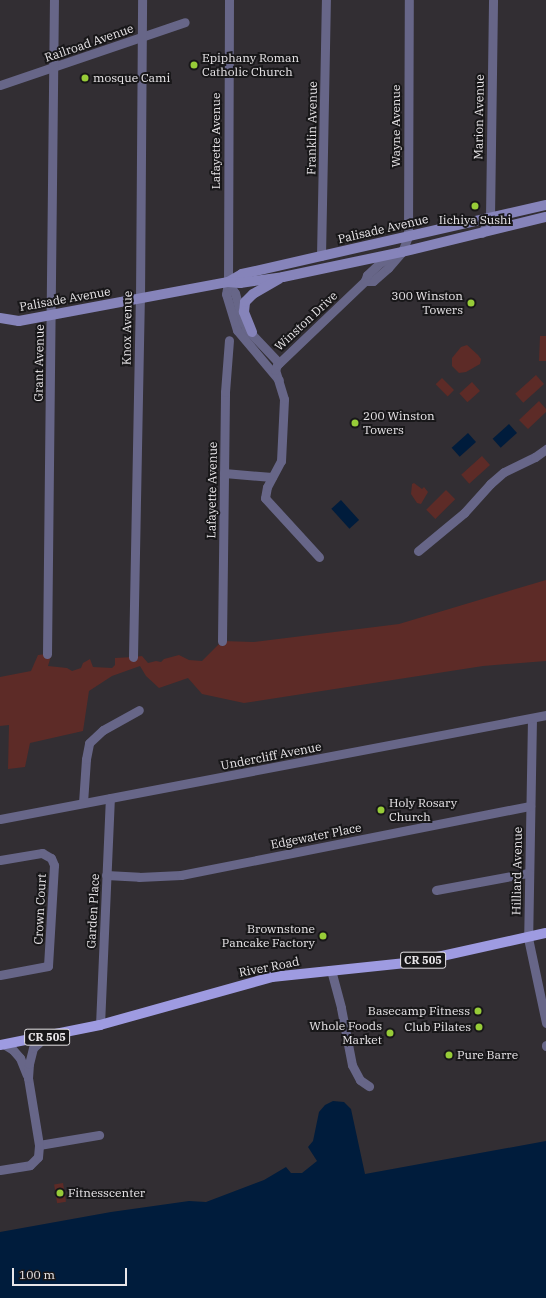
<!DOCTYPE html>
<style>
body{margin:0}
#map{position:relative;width:546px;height:1298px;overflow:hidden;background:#322e33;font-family:"IBM Plex Serif",serif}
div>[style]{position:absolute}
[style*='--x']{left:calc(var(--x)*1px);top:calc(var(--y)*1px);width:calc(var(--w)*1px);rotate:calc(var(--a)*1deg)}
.green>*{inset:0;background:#5d2b27;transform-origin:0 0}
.water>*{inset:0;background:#001c3c;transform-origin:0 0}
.minor>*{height:9px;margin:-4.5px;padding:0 4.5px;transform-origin:4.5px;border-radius:4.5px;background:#676688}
.secondary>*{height:10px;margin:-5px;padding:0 5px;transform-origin:5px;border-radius:5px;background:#8684ba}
.primary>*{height:10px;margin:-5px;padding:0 5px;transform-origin:5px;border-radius:5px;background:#9e9be1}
.dots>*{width:11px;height:11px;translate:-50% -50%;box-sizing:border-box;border:2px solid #181719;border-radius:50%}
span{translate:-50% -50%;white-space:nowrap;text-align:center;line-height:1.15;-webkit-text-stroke:4px #181719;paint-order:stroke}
.shield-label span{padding:1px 3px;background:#181719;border:1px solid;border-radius:3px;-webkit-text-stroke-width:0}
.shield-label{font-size:11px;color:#e9e6e9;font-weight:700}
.street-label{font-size:12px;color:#e9e6e9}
.poi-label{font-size:12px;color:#e9e6e9}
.left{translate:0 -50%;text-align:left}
.right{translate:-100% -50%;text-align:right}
.scale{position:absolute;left:12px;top:1268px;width:115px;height:18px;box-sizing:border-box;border:2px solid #e9e6e9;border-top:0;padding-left:5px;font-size:12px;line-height:14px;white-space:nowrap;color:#e9e6e9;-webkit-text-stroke:3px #181719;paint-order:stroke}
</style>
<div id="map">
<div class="green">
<div style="clip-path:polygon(540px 336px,546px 336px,546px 361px,539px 361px)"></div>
<div style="clip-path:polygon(467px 345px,478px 355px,481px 359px,480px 364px,466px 372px,459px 373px,452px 366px,452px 358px,461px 347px)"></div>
<div style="left:536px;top:375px;width:12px;height:28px;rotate:48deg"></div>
<div style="left:442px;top:378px;width:17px;height:9px;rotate:45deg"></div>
<div style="left:472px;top:382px;width:12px;height:17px;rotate:48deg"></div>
<div style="clip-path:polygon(539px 401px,546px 409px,546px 412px,528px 429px,519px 420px)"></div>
<div style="left:482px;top:456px;width:12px;height:28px;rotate:48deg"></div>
<div style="clip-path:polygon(414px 483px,422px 489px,424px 487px,428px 492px,421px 504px,417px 503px,411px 494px,412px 484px)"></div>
<div style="left:446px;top:490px;width:13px;height:28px;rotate:45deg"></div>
<div style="clip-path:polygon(546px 580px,546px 661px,483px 666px,244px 703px,202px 694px,188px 678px,159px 688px,146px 676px,140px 666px,112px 676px,89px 691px,83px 731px,30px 743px,25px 767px,8px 769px,9px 725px,0 726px,0 677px,31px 671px,38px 655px,47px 654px,51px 656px,48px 666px,67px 668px,72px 671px,81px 668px,83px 663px,90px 659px,93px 667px,112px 668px,115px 665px,115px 658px,133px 657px,142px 656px,148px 663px,156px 661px,161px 662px,164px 659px,179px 655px,189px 660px,202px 661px,222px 641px,253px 642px,399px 624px)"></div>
<div style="left:63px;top:1183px;width:19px;height:9px;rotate:81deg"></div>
</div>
<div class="water">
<div style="left:509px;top:424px;width:12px;height:22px;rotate:48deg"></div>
<div style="left:468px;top:433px;width:12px;height:22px;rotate:48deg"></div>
<div style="left:341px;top:500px;width:27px;height:13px;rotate:48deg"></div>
<div style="clip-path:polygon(333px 1101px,344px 1102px,351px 1109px,365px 1174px,546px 1141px,546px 1298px,0 1298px,0 1232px,111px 1212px,189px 1201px,206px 1202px,264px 1180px,286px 1167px,291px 1173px,302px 1173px,317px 1161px,308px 1147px,313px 1141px,319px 1112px,325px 1105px)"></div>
</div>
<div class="minor">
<div style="--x:229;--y:0;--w:282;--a:90.2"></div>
<div style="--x:228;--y:282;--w:12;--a:99"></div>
<div style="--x:226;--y:294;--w:38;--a:73"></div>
<div style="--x:237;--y:330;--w:65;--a:50"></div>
<div style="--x:0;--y:85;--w:195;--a:-18.8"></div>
<div style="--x:482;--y:233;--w:18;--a:-63"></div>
<div style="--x:490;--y:217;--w:217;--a:-89.2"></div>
<div style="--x:321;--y:256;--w:256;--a:-88.9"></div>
<div style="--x:365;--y:281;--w:8;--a:0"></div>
<div style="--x:373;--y:281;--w:20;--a:-41"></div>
<div style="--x:388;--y:268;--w:21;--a:-49"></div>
<div style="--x:402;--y:252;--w:17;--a:-69"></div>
<div style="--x:408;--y:236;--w:236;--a:-89.8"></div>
<div style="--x:228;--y:282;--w:13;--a:58"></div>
<div style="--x:235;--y:293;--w:28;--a:75"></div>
<div style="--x:242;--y:320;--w:9;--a:63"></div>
<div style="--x:246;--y:328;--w:48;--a:46.7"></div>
<div style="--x:224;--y:473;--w:48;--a:4.8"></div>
<div style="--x:418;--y:551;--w:60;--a:-39.6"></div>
<div style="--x:464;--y:513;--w:39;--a:-48"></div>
<div style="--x:490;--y:484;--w:18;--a:-41"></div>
<div style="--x:504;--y:472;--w:34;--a:-26"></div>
<div style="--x:535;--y:457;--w:14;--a:-36"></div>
<div style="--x:319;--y:557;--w:80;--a:-132.5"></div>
<div style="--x:265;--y:498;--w:11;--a:-80"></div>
<div style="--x:267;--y:487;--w:30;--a:-62"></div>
<div style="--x:281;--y:461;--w:62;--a:-87.2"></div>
<div style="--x:284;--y:399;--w:30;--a:-107"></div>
<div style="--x:275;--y:370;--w:5;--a:-68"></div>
<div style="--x:277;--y:365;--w:122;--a:-43.7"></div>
<div style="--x:365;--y:281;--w:6;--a:-72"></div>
<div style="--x:367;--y:275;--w:19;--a:-43"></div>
<div style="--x:381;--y:262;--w:13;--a:-27"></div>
<div style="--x:222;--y:641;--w:249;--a:-89.3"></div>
<div style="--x:225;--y:392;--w:52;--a:-85.6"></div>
<div style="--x:47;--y:654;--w:654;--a:-89.39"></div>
<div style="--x:133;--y:657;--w:357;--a:-88.9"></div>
<div style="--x:140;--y:300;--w:300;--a:-89.6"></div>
<div style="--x:532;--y:718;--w:220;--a:91"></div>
<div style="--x:528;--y:938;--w:87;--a:78"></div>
<div style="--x:83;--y:803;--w:44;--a:-86.1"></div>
<div style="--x:86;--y:759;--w:16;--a:-79"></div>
<div style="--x:89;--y:743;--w:19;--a:-43"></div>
<div style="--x:103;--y:730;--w:41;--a:-29.1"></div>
<div style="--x:0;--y:819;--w:556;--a:-10.78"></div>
<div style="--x:0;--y:860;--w:43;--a:-9.5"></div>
<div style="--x:42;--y:853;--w:10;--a:29"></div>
<div style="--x:51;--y:858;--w:8;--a:67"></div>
<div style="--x:54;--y:865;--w:101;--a:93.4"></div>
<div style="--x:48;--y:966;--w:49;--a:169.4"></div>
<div style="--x:106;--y:875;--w:33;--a:3"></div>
<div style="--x:139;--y:877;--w:42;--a:-2.7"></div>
<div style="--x:181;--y:875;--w:356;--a:-11.2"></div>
<div style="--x:436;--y:890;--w:94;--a:-10.5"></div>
<div style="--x:331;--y:970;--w:39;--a:75"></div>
<div style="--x:341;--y:1008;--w:58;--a:79.1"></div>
<div style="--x:352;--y:1065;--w:17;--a:62"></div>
<div style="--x:360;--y:1080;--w:11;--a:34"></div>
<div style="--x:100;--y:1025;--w:227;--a:-87.5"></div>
<div style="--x:5;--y:1045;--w:9;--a:32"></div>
<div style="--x:13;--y:1050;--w:11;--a:49"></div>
<div style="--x:20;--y:1058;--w:18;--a:68"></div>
<div style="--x:546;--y:1046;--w:1;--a:-90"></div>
<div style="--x:39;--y:1145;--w:61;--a:-9.5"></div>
<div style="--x:0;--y:1170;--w:30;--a:-9"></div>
<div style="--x:30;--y:1165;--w:11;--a:-45"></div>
<div style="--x:38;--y:1157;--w:12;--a:-85"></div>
<div style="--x:39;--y:1145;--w:68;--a:-99.3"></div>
<div style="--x:28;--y:1078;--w:14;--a:-86"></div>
<div style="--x:29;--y:1064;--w:16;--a:-76"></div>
<div style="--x:33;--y:1048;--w:16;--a:-43"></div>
</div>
<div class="secondary">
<div style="--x:228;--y:282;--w:16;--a:-30"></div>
<div style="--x:242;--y:274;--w:312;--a:-12.8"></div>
<div style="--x:0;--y:318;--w:19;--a:9"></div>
<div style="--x:19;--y:321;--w:213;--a:-10.6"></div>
<div style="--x:228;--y:282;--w:12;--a:5"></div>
<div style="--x:240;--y:283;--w:43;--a:-7.9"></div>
<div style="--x:283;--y:277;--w:122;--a:-11.9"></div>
<div style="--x:402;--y:252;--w:148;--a:-13.7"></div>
<div style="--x:252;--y:332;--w:22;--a:-112"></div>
<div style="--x:244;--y:312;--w:10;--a:-84"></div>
<div style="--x:245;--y:302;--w:11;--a:-45"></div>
<div style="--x:253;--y:294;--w:30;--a:-30"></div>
</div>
<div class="primary">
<div style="--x:0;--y:1045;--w:102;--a:-11.3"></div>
<div style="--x:100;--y:1025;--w:179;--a:-15.6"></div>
<div style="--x:272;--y:977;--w:144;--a:-6"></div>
<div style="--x:415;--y:962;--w:134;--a:-12.5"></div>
</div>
<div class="dots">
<div style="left:194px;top:65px;background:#97cc38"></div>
<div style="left:85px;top:78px;background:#97cc38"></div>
<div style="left:475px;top:206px;background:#97cc38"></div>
<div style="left:471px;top:303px;background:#97cc38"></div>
<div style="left:355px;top:423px;background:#97cc38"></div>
<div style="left:381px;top:810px;background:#97cc38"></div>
<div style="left:323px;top:936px;background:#97cc38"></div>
<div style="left:478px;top:1011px;background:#97cc38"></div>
<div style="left:479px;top:1027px;background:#97cc38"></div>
<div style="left:390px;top:1033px;background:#97cc38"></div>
<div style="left:449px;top:1055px;background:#97cc38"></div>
<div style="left:60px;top:1193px;background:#97cc38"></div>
</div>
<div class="shield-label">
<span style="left:423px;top:960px">CR 505</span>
<span style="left:47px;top:1037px">CR 505</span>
</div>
<div class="street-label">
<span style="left:89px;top:43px;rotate:-19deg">Railroad Avenue</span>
<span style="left:479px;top:117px;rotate:-89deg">Marion Avenue</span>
<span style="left:396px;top:126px;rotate:-90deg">Wayne Avenue</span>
<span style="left:312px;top:128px;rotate:-89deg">Franklin Avenue</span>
<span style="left:216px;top:141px;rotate:-90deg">Lafayette Avenue</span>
<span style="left:383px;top:229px;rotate:-13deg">Palisade Avenue</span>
<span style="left:65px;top:299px;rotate:-10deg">Palisade Avenue</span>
<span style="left:306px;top:321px;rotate:-43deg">Winston Drive</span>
<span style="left:127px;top:328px;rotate:-89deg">Knox Avenue</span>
<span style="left:39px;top:363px;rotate:-89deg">Grant Avenue</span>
<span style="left:212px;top:490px;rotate:-89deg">Lafayette Avenue</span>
<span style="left:271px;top:756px;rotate:-11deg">Undercliff Avenue</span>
<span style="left:316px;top:836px;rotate:-11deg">Edgewater Place</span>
<span style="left:517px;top:871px;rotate:-89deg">Hilliard Avenue</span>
<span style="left:40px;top:909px;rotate:-87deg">Crown Court</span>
<span style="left:93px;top:911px;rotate:-87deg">Garden Place</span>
<span style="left:269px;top:967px;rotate:-11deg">River Road</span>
</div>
<div class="poi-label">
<span class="left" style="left:202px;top:65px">Epiphany Roman<br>Catholic Church</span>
<span class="left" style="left:93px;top:78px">mosque Cami</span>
<span style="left:475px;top:220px">Iichiya Sushi</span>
<span class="right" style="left:463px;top:303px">300 Winston<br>Towers</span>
<span class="left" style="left:363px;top:423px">200 Winston<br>Towers</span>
<span class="left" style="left:389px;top:810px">Holy Rosary<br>Church</span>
<span class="right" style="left:315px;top:936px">Brownstone<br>Pancake Factory</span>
<span class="right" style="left:470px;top:1011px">Basecamp Fitness</span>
<span class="right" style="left:382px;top:1033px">Whole Foods<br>Market</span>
<span class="right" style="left:471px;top:1027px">Club Pilates</span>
<span class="left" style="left:457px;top:1055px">Pure Barre</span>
<span class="left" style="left:68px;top:1193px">Fitnesscenter</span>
</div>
<div class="scale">100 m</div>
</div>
